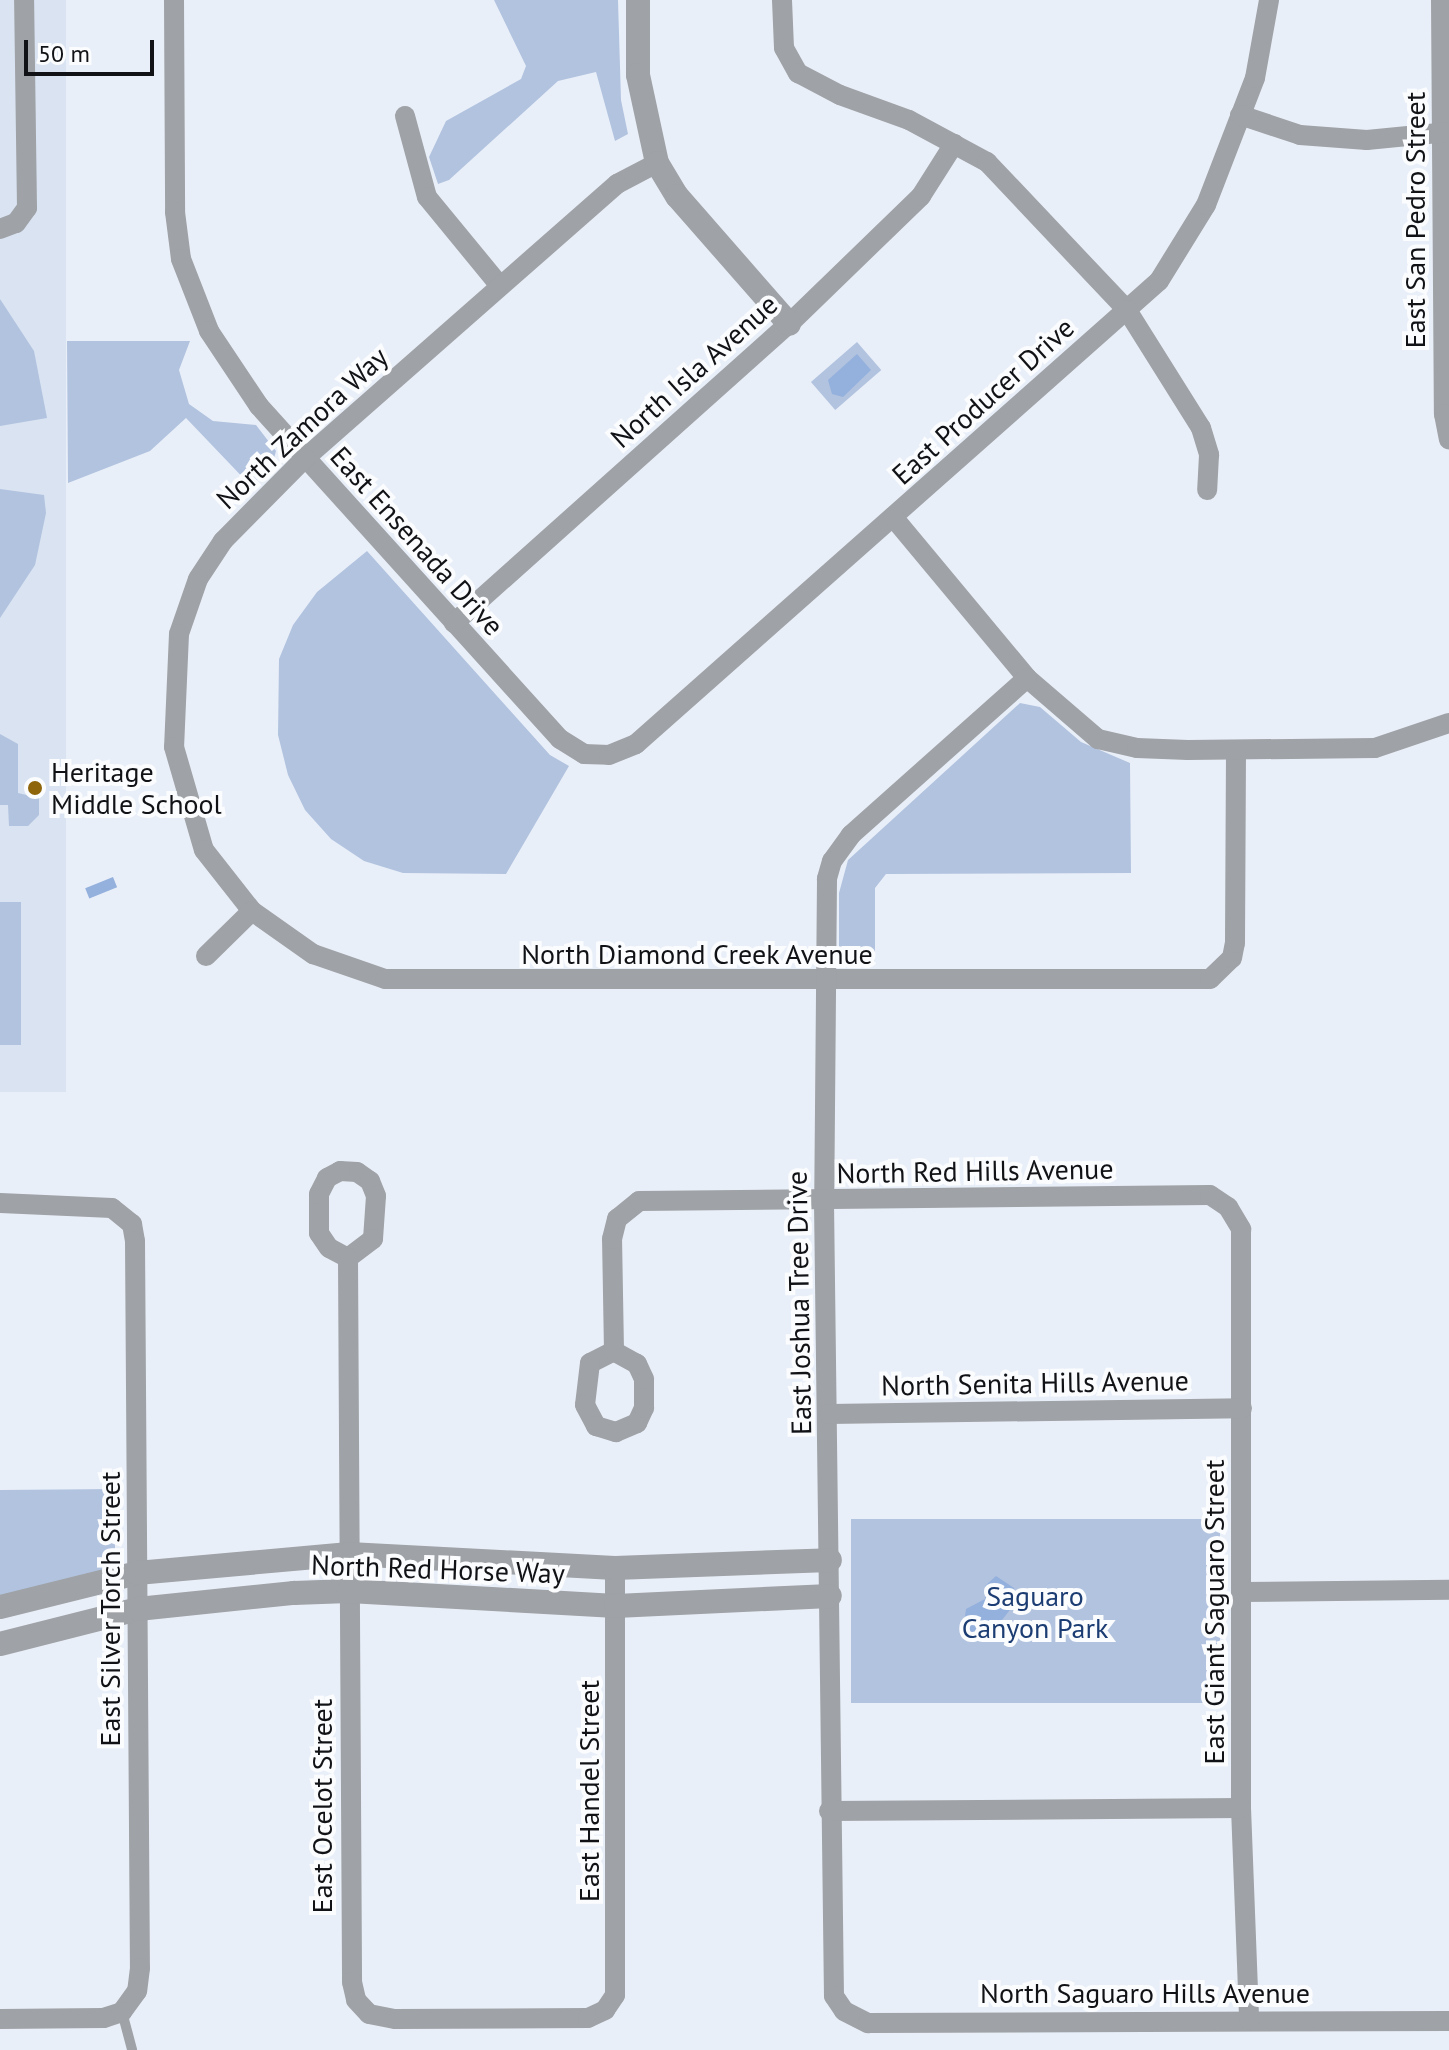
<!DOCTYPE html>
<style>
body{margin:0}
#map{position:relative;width:1449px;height:2050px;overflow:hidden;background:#e9eff9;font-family:"PT Sans",sans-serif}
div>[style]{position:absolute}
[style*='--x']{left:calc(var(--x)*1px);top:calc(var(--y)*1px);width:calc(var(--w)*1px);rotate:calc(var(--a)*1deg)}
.built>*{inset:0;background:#d9e3f2;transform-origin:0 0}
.green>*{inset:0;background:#b2c3df;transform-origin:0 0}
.water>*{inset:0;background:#94b0dc;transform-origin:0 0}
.service>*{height:10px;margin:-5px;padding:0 5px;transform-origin:5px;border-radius:5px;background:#9fa2a6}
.minor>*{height:20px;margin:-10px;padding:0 10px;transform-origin:10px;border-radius:10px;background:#9fa2a6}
.tertiary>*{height:24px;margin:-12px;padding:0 12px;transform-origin:12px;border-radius:12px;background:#9fa2a6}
.dots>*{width:22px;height:22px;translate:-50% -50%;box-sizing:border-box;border:4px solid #fbfcfe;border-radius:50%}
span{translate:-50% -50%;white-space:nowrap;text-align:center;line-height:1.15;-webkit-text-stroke:8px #fbfcfe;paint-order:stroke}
.street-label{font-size:28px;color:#101215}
.poi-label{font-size:28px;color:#101215}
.left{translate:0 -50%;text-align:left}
.park-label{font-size:28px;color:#1c3d73}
.scale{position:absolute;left:24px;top:40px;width:130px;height:36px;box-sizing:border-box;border:4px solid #101215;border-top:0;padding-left:10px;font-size:24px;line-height:28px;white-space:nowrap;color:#101215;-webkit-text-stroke:6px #fbfcfe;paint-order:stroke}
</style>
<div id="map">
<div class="built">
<div style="left:0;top:0;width:66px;height:1092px"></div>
</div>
<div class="green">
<div style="clip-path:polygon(494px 0,618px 0,621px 100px,628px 134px,615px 141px,596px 72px,558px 81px,449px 180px,438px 184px,429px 157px,446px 121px,521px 79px,526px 66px)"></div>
<div style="clip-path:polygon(0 299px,34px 351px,47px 418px,0 426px)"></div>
<div style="clip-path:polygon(67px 341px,190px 341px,179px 370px,189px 404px,213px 421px,256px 425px,276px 451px,272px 466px,251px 486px,186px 418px,150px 451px,68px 483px)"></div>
<div style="left:857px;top:342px;width:37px;height:61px;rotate:49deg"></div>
<div style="clip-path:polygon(0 489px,44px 495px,46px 513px,35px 565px,0 618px)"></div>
<div style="clip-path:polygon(367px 551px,550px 755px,569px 766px,506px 874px,403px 873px,364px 861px,331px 839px,305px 810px,288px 775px,278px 735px,279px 659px,293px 625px,317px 592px)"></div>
<div style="clip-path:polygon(1020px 703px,1040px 707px,1081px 742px,1130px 763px,1131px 873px,886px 874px,875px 888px,875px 962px,857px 962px,839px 948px,839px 893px,848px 860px)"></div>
<div style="clip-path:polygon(0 734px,18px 744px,18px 793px,39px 798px,39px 815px,28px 826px,9px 826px,8px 805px,0 805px)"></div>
<div style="left:0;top:902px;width:21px;height:143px"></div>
<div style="clip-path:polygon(115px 1489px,115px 1551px,107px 1559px,109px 1571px,0 1600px,0 1490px)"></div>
<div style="left:851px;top:1519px;width:369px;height:184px"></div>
</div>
<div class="water">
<div style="clip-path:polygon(857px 354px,871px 370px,843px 397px,832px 394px,828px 380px)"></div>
<div style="left:113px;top:877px;width:11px;height:30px;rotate:68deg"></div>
<div style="clip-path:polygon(996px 1576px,1014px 1588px,1016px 1602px,992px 1633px,972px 1634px,964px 1623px,966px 1609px,985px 1599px,985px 1586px)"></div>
</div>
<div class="service">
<div style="--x:122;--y:2012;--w:39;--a:75"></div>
</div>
<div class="minor">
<div style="--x:174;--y:0;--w:212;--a:89.7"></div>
<div style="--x:175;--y:212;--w:47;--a:82.7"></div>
<div style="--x:181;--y:259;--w:77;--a:68.7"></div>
<div style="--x:209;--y:331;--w:90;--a:56.3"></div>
<div style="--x:259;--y:406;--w:449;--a:47.9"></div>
<div style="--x:560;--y:739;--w:28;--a:32"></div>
<div style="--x:584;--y:754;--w:25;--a:2"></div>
<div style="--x:609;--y:755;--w:29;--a:-22"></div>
<div style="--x:636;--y:744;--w:698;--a:-41.52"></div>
<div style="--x:1159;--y:281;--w:89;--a:-58.3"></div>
<div style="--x:1206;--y:205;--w:136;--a:-68.9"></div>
<div style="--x:1255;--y:78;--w:79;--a:-79.8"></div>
<div style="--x:782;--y:0;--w:48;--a:87.6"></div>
<div style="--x:784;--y:48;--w:29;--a:61"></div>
<div style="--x:798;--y:73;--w:47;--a:27.6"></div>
<div style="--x:840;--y:95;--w:73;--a:19.9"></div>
<div style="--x:909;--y:120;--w:89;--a:28.3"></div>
<div style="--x:987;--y:162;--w:204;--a:46.6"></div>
<div style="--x:1127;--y:310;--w:139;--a:57.9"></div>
<div style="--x:1201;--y:428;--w:28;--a:73"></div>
<div style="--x:1209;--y:455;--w:35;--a:93"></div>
<div style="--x:1441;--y:0;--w:414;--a:89.6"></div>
<div style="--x:1444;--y:414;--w:26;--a:79"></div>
<div style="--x:1240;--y:115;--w:63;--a:18.4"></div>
<div style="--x:1300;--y:135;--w:67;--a:4.3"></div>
<div style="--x:1367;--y:140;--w:82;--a:-5.6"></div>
<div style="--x:405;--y:116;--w:84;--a:74.8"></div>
<div style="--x:427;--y:197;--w:115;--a:50.6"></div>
<div style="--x:657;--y:163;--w:45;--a:152.3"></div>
<div style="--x:617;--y:184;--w:415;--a:138.7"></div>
<div style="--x:305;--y:458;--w:117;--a:134.7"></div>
<div style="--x:223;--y:541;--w:45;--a:123.3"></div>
<div style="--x:198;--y:579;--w:58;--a:109.1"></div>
<div style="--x:179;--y:634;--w:113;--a:92.5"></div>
<div style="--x:174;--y:747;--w:107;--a:73.8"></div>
<div style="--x:204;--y:850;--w:78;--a:51.8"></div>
<div style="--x:252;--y:911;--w:75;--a:35.2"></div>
<div style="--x:313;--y:954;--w:76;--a:19.1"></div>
<div style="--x:385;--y:979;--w:825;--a:0"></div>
<div style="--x:1210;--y:979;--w:30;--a:-44"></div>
<div style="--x:1232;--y:958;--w:15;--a:-79"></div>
<div style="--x:1235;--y:943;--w:193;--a:-89.7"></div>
<div style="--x:0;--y:229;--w:17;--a:-21"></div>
<div style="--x:16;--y:223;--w:19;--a:-54"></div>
<div style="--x:27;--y:208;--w:208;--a:-90.8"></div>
<div style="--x:893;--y:517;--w:209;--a:50.2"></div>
<div style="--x:1027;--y:678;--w:94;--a:40.7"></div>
<div style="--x:1098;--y:739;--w:40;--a:13"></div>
<div style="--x:1137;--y:748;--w:51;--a:2.2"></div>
<div style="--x:1188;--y:750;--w:187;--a:-0.6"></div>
<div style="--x:1375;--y:748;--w:78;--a:-18.7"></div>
<div style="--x:454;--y:623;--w:449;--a:-41.8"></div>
<div style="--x:789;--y:324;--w:184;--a:-44.1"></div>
<div style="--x:921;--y:196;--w:62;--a:-57.6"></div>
<div style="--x:1027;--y:678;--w:236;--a:138.3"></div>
<div style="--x:851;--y:835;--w:32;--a:126"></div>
<div style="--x:832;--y:861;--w:19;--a:106"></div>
<div style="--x:827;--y:879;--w:323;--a:90.5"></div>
<div style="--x:824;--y:1202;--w:794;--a:89.28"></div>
<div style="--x:834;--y:1996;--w:18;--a:56"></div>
<div style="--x:844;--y:2011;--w:27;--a:27"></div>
<div style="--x:868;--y:2023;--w:581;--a:-0.2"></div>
<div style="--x:206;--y:956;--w:64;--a:-44.4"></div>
<div style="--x:340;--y:1171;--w:17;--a:3"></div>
<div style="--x:357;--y:1172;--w:16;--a:35"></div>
<div style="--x:370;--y:1181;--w:16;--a:68"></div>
<div style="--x:376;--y:1196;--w:43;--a:94"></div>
<div style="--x:373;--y:1239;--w:31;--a:143"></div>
<div style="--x:348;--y:1258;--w:21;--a:-152"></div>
<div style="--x:329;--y:1248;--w:18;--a:-124"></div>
<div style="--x:319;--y:1233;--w:39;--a:-90"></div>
<div style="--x:319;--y:1194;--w:18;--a:-63"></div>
<div style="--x:327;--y:1178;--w:15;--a:-28"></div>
<div style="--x:0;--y:1203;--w:112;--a:2.6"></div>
<div style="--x:112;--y:1208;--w:26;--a:39"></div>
<div style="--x:132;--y:1224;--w:17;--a:80"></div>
<div style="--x:135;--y:1241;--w:727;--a:89.61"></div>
<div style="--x:140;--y:1968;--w:23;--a:97"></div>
<div style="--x:137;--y:1991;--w:26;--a:126"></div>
<div style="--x:122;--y:2012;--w:19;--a:162"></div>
<div style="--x:104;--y:2018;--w:104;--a:179.4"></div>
<div style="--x:348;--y:1258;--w:724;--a:89.68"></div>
<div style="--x:352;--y:1982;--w:18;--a:77"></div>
<div style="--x:356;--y:2000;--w:19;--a:47"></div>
<div style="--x:369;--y:2014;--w:26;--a:11"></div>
<div style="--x:395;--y:2019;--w:193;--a:-0.3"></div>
<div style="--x:588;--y:2018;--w:19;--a:-25"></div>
<div style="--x:605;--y:2010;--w:18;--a:-56"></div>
<div style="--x:615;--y:1995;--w:427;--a:-90"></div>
<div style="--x:614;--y:1351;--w:27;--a:153"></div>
<div style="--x:590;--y:1363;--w:42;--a:96.8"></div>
<div style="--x:585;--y:1405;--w:24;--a:62"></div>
<div style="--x:596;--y:1426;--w:21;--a:17"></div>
<div style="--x:616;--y:1432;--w:23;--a:-23"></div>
<div style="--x:637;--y:1423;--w:17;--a:-65"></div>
<div style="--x:644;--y:1408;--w:29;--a:-90"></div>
<div style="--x:644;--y:1379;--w:17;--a:-115"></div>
<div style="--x:637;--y:1364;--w:26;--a:-151"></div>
<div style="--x:614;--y:1351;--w:112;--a:-91"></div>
<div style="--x:612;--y:1239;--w:21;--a:-76"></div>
<div style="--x:617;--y:1219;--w:28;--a:-39"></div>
<div style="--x:639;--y:1201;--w:571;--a:-0.6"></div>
<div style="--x:1210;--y:1195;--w:22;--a:34"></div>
<div style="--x:1228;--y:1207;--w:26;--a:59"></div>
<div style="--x:1241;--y:1229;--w:579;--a:90"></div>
<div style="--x:1241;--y:1808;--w:212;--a:87.8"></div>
<div style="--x:829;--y:1414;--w:413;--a:-0.8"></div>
<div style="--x:1241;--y:1592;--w:208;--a:-0.6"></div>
<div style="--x:829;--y:1811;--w:412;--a:-0.4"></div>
</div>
<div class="tertiary">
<div style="--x:638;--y:0;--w:75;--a:90"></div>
<div style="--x:638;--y:75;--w:90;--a:77.8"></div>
<div style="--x:657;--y:163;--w:39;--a:59"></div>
<div style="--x:677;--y:196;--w:170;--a:48.8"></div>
<div style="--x:0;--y:1607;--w:141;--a:-13.9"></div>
<div style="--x:137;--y:1573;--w:213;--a:-5.1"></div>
<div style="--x:349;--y:1554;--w:266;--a:3"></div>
<div style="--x:615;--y:1568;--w:215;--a:-2.1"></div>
<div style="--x:0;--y:1644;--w:142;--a:-14.2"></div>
<div style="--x:138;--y:1609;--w:157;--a:-5.9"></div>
<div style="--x:294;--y:1593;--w:55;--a:-2.1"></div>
<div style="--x:349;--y:1591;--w:267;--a:3.2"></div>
<div style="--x:616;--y:1606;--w:214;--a:-2.7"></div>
</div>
<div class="dots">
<div style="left:35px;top:788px;background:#8e650a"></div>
</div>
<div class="street-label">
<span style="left:1415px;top:220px;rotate:-90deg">East San Pedro Street</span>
<span style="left:694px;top:371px;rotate:-42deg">North Isla Avenue</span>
<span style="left:983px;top:401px;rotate:-42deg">East Producer Drive</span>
<span style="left:302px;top:428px;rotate:-43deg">North Zamora Way</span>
<span style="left:417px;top:541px;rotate:48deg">East Ensenada Drive</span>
<span style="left:697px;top:954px">North Diamond Creek Avenue</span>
<span style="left:975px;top:1171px;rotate:-1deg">North Red Hills Avenue</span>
<span style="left:799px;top:1303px;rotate:-91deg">East Joshua Tree Drive</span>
<span style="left:1035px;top:1383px;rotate:-1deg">North Senita Hills Avenue</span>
<span style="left:438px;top:1569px;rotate:2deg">North Red Horse Way</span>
<span style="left:110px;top:1609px;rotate:-90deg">East Silver Torch Street</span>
<span style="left:1214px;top:1612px;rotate:-90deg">East Giant Saguaro Street</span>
<span style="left:589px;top:1791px;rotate:-90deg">East Handel Street</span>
<span style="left:322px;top:1806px;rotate:-90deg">East Ocelot Street</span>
<span style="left:1145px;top:1993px">North Saguaro Hills Avenue</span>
</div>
<div class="poi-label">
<span class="left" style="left:51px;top:788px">Heritage<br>Middle School</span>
</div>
<div class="park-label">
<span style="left:1035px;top:1612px">Saguaro<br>Canyon Park</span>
</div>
<div class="scale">50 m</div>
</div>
